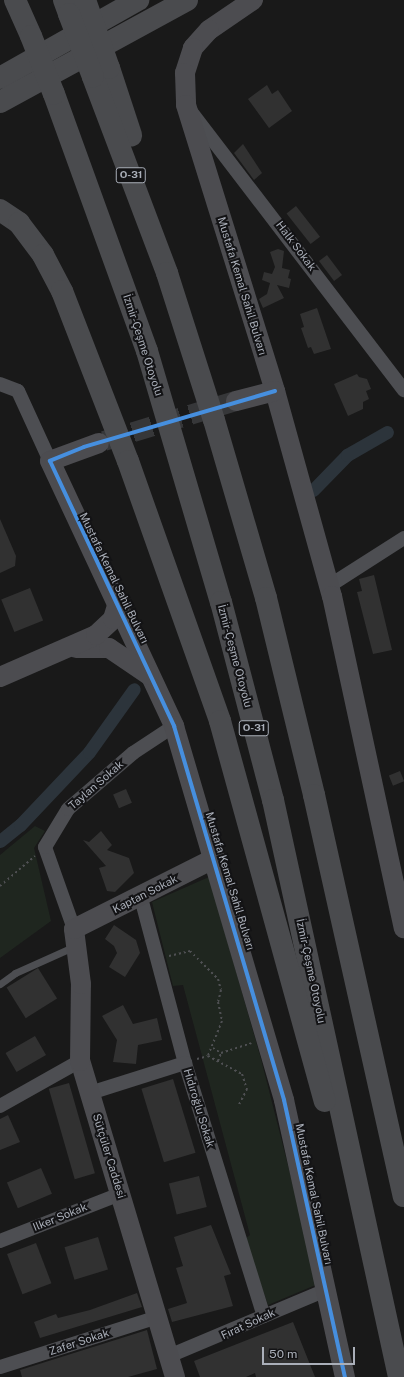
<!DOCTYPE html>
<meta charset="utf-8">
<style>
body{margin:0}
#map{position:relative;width:404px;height:1377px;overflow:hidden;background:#191919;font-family:"Public Sans",sans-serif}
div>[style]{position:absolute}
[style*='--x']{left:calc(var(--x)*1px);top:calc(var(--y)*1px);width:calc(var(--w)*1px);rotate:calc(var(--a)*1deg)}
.green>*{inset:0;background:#1f261f}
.canal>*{height:13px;margin:-6.5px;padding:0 6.5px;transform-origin:6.5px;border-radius:6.5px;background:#2c343b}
.building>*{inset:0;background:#313131;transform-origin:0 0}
.secondary-tunnel>*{height:20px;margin-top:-10px;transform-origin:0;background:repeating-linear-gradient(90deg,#363739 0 20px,transparent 0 30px)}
.path>*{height:2px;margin-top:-1px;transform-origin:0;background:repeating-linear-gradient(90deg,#4f5053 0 2px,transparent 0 5px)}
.lane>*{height:7px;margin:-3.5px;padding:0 3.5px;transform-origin:3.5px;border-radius:3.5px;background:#4d4e52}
.street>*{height:14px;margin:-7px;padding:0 7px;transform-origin:7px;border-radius:7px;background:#4d4e52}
.secondary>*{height:20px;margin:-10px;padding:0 10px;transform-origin:10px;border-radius:10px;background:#4c4c50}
.highway>*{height:22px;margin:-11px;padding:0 11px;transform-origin:11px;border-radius:11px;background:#4a4b4e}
.highway-bridge>*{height:22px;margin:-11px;padding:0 11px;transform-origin:11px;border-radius:11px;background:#4a4b4e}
.cycleway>*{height:4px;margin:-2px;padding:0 2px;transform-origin:2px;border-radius:2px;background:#468fdf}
span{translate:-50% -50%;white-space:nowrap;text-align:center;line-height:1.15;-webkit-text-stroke:4px #131315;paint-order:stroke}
.shield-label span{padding:1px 3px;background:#131315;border:1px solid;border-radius:3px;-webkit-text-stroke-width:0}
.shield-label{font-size:10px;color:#aaafb9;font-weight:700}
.street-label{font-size:11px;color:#aaafb9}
.scale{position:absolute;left:262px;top:1347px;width:93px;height:18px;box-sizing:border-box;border:2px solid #aaafb9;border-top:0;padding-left:5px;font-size:12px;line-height:14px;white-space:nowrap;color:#aaafb9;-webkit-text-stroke:3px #131315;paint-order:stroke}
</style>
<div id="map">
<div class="green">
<div style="clip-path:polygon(35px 826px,45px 831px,34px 848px,51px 921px,0 958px,0 855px)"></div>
<div style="clip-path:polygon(209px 877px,261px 1059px,318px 1284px,268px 1305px,245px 1239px,250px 1235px,183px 985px,173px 986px,152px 902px)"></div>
</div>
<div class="canal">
<div style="--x:313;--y:490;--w:49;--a:-45.8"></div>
<div style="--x:347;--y:455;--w:46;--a:-29.9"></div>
<div style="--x:0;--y:841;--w:26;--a:-39"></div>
<div style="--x:20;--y:825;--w:100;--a:-46.6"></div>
<div style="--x:89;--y:752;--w:77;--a:-54.5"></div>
</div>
<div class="building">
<div style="clip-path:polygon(267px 85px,272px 94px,278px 90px,292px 111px,269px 128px,248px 99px)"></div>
<div style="clip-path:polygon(243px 144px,262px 173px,254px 180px,234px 153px)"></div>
<div style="left:296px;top:206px;width:39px;height:12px;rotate:52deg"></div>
<div style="clip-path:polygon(278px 249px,284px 251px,282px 268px,290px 270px,288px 278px,291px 279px,289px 288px,277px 285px,284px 298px,263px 308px,259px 299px,267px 294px,270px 283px,262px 280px,264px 272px,272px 274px,275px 267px,270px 252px)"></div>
<div style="left:327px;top:255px;width:25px;height:10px;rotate:53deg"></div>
<div style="clip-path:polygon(317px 308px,331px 349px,314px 354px,311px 347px,308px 348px,301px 328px,304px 327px,300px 314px)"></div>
<div style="clip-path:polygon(357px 374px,359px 377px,367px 379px,371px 389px,366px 391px,369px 399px,363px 402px,363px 409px,348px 416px,334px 384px)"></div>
<div style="clip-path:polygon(0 519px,16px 556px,15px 566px,0 573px)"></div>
<div style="clip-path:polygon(374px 575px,392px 650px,373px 654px,357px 592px,362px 591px,359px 579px)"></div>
<div style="left:30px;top:588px;width:35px;height:31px;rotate:68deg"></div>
<div style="left:400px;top:771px;width:11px;height:12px;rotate:68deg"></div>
<div style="left:126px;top:789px;width:15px;height:14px;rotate:67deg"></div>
<div style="clip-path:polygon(101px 831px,112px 845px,107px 850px,129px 858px,134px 873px,115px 892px,107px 891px,99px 868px,106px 866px,83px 840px,89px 842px)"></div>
<div style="clip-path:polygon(114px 925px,136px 940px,140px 953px,125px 977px,109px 967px,117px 953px,114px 946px,105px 939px)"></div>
<div style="left:38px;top:968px;width:36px;height:37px;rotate:58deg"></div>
<div style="clip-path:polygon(123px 1005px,133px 1024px,157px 1018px,162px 1040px,138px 1045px,136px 1064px,113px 1062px,117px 1040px,102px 1016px)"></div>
<div style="left:35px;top:1036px;width:22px;height:34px;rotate:60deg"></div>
<div style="left:173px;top:1079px;width:77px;height:33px;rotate:73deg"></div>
<div style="left:69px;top:1083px;width:94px;height:21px;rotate:74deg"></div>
<div style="clip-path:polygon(8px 1115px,20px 1142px,0 1150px,0 1119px)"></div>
<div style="left:41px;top:1168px;width:28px;height:37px;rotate:67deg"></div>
<div style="left:199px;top:1176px;width:32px;height:31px;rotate:76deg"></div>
<div style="clip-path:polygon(211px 1225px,231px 1274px,224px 1276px,233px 1306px,172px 1322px,168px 1309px,187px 1303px,176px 1268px,183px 1266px,174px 1237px)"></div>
<div style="left:98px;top:1237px;width:34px;height:35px;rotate:73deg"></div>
<div style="left:36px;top:1243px;width:43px;height:31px;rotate:69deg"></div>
<div style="clip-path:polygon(137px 1293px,142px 1307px,40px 1338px,34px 1322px,56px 1314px,58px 1318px,90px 1310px)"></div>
<div style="clip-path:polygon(293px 1322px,315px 1377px,256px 1377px,255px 1373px,246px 1377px,200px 1377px,194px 1361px)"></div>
<div style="clip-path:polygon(147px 1330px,157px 1369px,128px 1377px,22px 1377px,20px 1370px)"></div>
</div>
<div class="secondary-tunnel">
<div style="--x:104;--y:441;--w:138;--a:-16.9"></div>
</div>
<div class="path">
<div style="--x:0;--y:886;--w:46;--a:-40.6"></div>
<div style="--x:169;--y:956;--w:22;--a:-13"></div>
<div style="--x:190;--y:951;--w:40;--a:45"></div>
<div style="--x:218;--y:979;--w:11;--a:75"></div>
<div style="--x:221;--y:990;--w:12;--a:104"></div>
<div style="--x:218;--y:1002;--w:19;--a:78"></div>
<div style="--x:222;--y:1021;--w:38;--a:112"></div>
<div style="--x:213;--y:1048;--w:9;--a:32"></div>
<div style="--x:197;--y:1059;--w:11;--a:-15"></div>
<div style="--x:208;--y:1056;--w:38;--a:28"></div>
<div style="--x:242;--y:1074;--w:16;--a:72"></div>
<div style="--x:247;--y:1089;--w:20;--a:117"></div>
<div style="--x:218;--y:1061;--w:9;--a:-69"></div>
<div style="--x:221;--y:1053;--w:32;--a:-18"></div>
</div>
<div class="lane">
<div style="--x:0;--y:984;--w:19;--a:-36"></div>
<div style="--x:15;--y:973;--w:66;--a:-24.2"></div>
</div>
<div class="street">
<div style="--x:192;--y:113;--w:349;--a:52.6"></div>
<div style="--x:0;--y:384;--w:19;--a:21"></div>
<div style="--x:18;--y:391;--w:77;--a:65.4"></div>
<div style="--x:329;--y:586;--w:89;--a:-32.6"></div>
<div style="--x:141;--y:898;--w:171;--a:75.1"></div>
<div style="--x:185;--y:1063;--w:265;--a:72.7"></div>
<div style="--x:74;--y:929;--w:87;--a:-109.5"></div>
<div style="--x:45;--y:847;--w:44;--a:-58.8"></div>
<div style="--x:68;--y:809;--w:86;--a:-40.7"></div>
<div style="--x:133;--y:753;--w:49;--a:-33.4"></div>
<div style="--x:90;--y:1093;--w:100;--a:-17.5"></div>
<div style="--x:0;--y:1106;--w:92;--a:-29.4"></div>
<div style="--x:0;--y:1241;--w:129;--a:-21.4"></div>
<div style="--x:169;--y:1356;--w:170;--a:-22.8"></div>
<div style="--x:0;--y:1367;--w:166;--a:-17.6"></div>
</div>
<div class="secondary">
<div style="--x:253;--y:0;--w:53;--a:145.7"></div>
<div style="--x:209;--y:30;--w:24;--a:132"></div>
<div style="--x:193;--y:48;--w:26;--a:108"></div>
<div style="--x:185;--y:73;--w:32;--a:88"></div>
<div style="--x:186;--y:105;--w:300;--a:72.7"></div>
<div style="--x:275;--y:391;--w:213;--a:74.5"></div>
<div style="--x:332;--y:596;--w:340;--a:77.8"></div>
<div style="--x:236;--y:401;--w:40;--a:-14.4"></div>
<div style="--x:99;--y:443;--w:52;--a:159.8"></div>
<div style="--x:50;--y:461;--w:293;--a:64.9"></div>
<div style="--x:174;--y:726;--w:390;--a:73.6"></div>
<div style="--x:284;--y:1100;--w:284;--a:77.6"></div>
<div style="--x:76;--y:648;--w:33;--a:0"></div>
<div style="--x:109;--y:648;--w:48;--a:34"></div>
<div style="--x:0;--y:677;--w:105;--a:-23.6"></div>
<div style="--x:96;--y:635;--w:23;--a:-43"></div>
<div style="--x:113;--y:619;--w:17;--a:-73"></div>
<div style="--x:175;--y:1377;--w:330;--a:-106.7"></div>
<div style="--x:80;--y:1061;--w:77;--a:-89.3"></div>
<div style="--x:81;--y:984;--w:55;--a:-97.3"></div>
<div style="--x:74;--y:929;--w:158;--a:-26.7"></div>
</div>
<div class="highway">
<div style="--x:15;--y:0;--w:39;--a:66"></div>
<div style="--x:64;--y:0;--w:15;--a:70"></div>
<div style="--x:109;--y:68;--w:71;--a:71.8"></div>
<div style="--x:93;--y:77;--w:210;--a:69.3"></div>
<div style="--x:167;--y:273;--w:154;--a:72.3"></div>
<div style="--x:214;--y:420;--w:185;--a:73.7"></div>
<div style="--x:266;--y:598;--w:203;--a:76.3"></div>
<div style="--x:314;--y:795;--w:411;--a:77.4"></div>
<div style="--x:0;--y:78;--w:159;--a:-29.5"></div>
<div style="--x:54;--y:94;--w:273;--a:70.1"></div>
<div style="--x:147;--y:351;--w:262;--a:73.6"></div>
<div style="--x:221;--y:602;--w:205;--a:75.3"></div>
<div style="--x:273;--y:800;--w:591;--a:77.68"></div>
<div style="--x:0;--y:102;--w:213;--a:-28.6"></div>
<div style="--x:0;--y:210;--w:23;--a:34"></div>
<div style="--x:19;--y:223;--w:40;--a:53"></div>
<div style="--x:43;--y:255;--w:41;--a:62.2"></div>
<div style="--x:62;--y:291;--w:182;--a:68.8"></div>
<div style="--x:128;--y:461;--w:276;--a:70.5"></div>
<div style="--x:220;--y:721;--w:394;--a:74.6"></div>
</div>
<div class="highway-bridge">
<div style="--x:85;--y:0;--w:72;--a:70.6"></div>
<div style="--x:69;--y:14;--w:67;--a:69.1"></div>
<div style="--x:31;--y:36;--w:62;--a:68.4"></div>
</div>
<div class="cycleway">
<div style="--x:275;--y:391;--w:199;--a:163.7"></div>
<div style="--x:84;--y:447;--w:37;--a:158"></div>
<div style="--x:50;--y:461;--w:293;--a:64.9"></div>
<div style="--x:174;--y:726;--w:390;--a:73.6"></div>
<div style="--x:284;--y:1100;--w:284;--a:77.6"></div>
</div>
<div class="shield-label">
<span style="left:131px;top:175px">O-31</span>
<span style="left:254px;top:728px">O-31</span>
</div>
<div class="street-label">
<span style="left:296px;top:246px;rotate:53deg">Halk Sokak</span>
<span style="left:242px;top:286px;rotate:73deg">Mustafa Kemal Sahil Bulvarı</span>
<span style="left:143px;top:345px;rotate:72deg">İzmir-Çeşme Otoyolu</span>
<span style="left:114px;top:578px;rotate:64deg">Mustafa Kemal Sahil Bulvarı</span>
<span style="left:235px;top:656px;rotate:75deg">İzmir-Çeşme Otoyolu</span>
<span style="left:96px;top:785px;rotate:-41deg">Taylan Sokak</span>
<span style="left:230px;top:881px;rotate:73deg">Mustafa Kemal Sahil Bulvarı</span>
<span style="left:145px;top:894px;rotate:-27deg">Kaptan Sokak</span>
<span style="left:311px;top:971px;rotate:78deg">İzmir-Çeşme Otoyolu</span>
<span style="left:199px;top:1108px;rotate:73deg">Hıdıroğlu Sokak</span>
<span style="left:109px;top:1156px;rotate:73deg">Sütçüler Caddesi</span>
<span style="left:314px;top:1194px;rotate:78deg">Mustafa Kemal Sahil Bulvarı</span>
<span style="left:60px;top:1217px;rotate:-22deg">Ilker Sokak</span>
<span style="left:248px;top:1324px;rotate:-25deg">Fırat Sokak</span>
<span style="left:79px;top:1342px;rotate:-18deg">Zafer Sokak</span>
</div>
<div class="scale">50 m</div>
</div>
